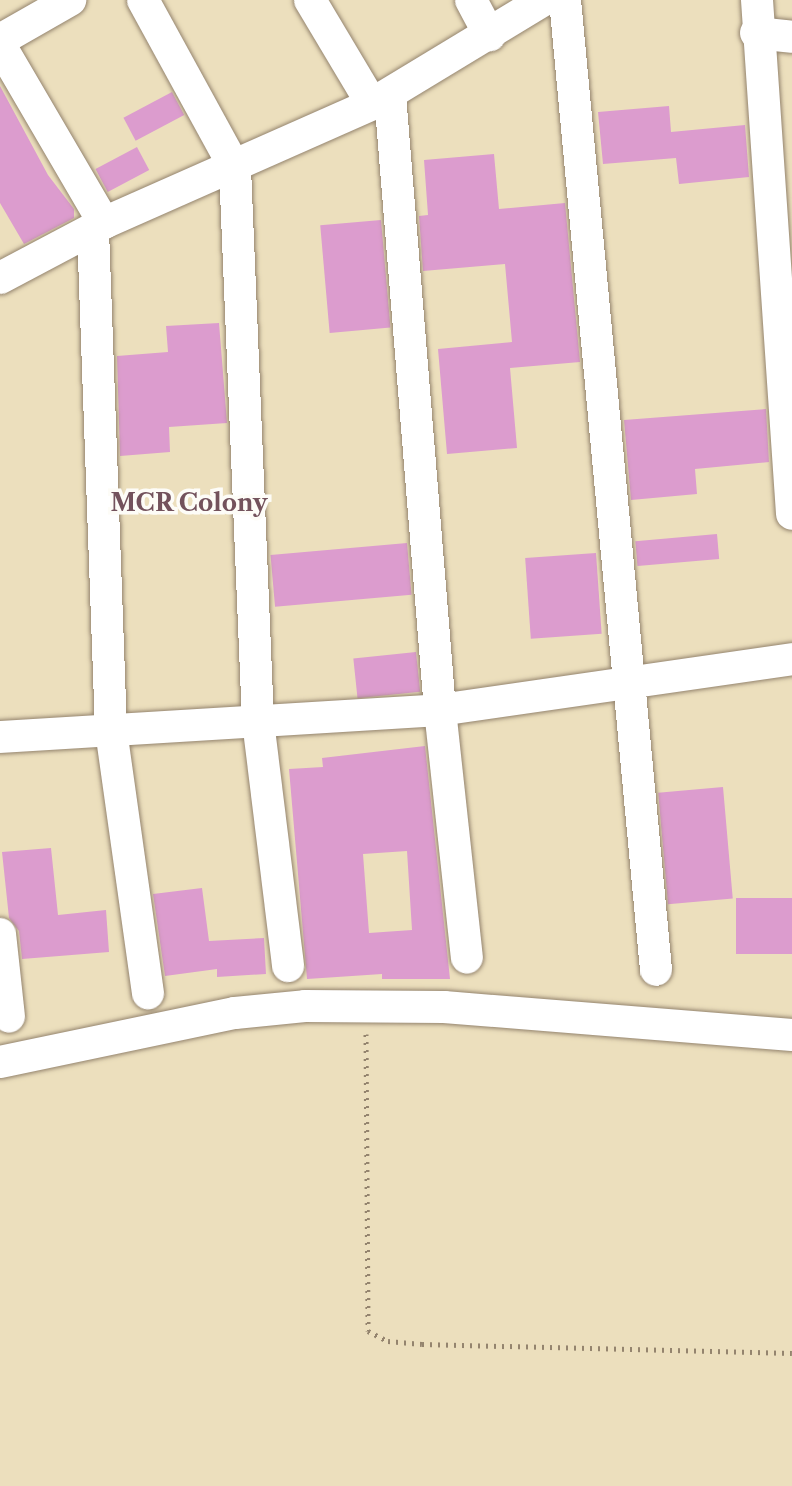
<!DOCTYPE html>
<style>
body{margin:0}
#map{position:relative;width:792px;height:1486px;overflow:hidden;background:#ecdfbd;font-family:"Libre Caslon Text",serif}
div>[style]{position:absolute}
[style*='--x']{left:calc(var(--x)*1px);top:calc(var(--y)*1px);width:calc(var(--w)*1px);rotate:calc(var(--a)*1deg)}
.building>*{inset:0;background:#dc9cce;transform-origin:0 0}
.path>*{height:5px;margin-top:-2.5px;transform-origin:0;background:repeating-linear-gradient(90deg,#94846e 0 2px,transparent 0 8px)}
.roads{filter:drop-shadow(0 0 2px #94846e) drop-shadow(0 0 2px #94846e)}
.minor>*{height:32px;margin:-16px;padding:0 16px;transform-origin:16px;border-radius:16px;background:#fff}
span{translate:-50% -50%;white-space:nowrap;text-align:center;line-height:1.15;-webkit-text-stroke:7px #fdfcf7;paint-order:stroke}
.neighbourhood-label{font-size:24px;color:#73525c;font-weight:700}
</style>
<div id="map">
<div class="building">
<div style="clip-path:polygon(0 86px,48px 175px,74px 209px,74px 218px,24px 244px,0 203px)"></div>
<div style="left:172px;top:92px;width:26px;height:55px;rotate:62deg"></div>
<div style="clip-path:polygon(669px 106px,671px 132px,745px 125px,749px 177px,679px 184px,676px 158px,603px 164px,598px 112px)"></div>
<div style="left:137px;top:147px;width:26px;height:47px;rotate:62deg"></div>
<div style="clip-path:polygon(494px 154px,499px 209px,565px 203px,580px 362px,510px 368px,517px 448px,447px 454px,438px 349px,512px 342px,505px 264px,423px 271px,419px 216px,428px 215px,424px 160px)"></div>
<div style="left:381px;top:220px;width:108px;height:61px;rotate:85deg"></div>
<div style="clip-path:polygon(219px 323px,227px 423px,169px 427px,170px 452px,120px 456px,117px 356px,168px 352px,166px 326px)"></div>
<div style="clip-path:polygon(766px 409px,769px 462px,695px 469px,697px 494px,631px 500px,624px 420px)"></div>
<div style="left:717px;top:534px;width:25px;height:82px;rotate:85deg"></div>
<div style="left:407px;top:543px;width:52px;height:137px;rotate:85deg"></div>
<div style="left:596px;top:553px;width:81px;height:71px;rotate:86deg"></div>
<div style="left:416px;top:652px;width:40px;height:63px;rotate:84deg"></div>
<div style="clip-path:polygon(evenodd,425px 746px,450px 979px,382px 979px,382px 974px,307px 979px,289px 769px,323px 767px,322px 758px,425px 746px,407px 851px,412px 930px,369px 933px,363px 854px,407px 851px)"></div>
<div style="left:723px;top:787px;width:112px;height:65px;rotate:85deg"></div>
<div style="clip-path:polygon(51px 848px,58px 915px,106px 910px,109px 952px,22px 959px,19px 931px,9px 918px,2px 852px)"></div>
<div style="clip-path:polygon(202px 888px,209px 941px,264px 938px,266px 974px,217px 977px,217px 969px,165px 976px,153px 894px)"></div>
<div style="left:792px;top:898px;width:56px;height:56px;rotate:90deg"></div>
</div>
<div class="path">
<div style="--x:366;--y:1034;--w:297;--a:89.6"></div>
<div style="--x:368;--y:1331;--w:22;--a:27"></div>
<div style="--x:388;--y:1341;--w:34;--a:5"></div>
<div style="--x:422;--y:1344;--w:370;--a:1.4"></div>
</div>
<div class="roads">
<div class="minor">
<div style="--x:143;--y:0;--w:192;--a:61.3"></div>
<div style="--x:235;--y:168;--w:553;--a:87.62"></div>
<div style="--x:258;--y:721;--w:247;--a:83"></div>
<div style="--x:310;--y:0;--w:121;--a:59.2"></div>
<div style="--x:471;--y:0;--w:40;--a:62"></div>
<div style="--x:565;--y:0;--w:974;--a:84.64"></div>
<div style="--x:757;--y:0;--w:515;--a:86.1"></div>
<div style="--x:756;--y:33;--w:36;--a:6"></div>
<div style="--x:0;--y:40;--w:81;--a:-29.7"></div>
<div style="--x:0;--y:45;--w:206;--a:59.7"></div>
<div style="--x:390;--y:95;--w:617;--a:85.35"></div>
<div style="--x:440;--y:710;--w:249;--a:83.8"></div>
<div style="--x:93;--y:230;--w:500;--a:87.94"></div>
<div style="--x:111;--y:730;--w:266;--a:82"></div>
<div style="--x:0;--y:278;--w:118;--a:-27.9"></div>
<div style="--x:104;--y:223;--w:293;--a:-23.9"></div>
<div style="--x:372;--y:104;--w:201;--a:-31.2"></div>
<div style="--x:0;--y:737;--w:441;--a:-3.5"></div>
<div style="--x:440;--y:710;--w:356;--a:-8.2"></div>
<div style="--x:0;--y:934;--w:83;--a:83.8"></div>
<div style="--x:0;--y:1062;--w:240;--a:-11.8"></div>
<div style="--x:235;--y:1013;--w:70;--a:-5.7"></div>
<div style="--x:305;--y:1006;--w:139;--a:0.4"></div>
<div style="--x:444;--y:1007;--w:349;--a:4.6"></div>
</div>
</div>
<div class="neighbourhood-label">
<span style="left:189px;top:503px">MCR Colony</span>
</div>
</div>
